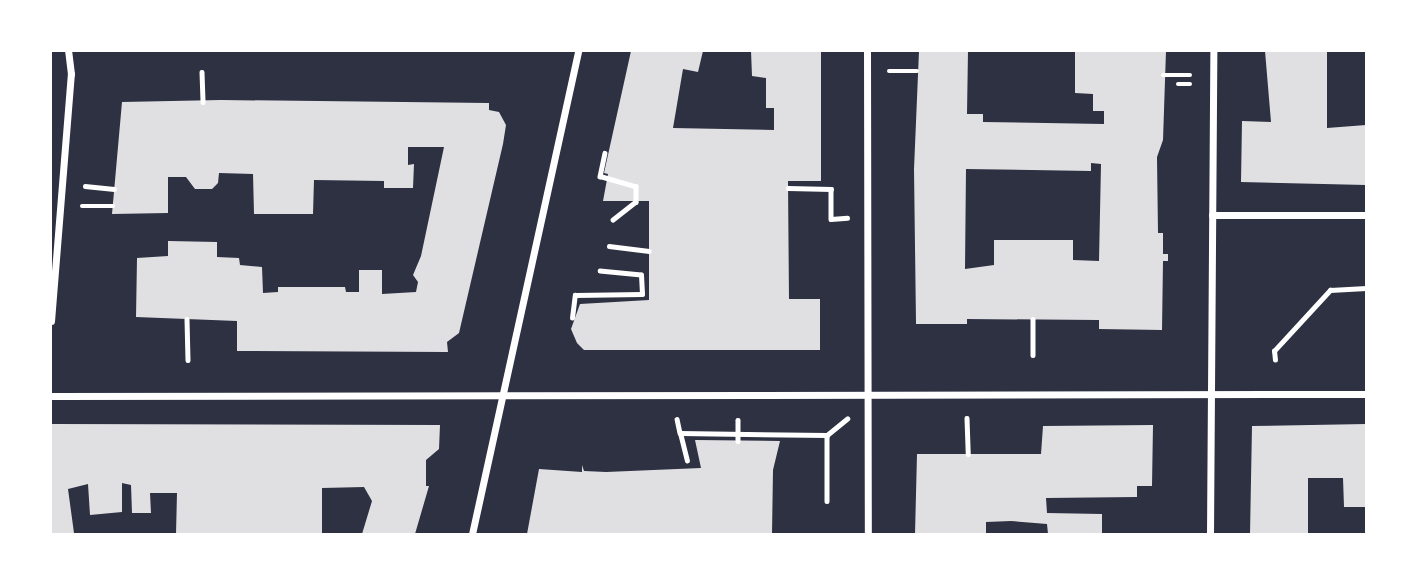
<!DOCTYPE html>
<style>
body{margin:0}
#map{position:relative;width:1417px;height:585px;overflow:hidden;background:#2d3142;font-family:Poppins,sans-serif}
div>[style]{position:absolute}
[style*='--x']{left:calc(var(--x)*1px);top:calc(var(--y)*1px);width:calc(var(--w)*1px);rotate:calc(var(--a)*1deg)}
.building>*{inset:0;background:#e0e0e3}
.path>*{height:4.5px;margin:-2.25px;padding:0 2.25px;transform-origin:2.25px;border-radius:2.25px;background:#fff}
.minor>*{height:7px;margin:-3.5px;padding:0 3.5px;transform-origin:3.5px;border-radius:3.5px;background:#fff}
span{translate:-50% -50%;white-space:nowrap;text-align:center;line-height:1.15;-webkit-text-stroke:5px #fff;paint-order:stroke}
.frame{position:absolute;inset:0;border:52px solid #fff;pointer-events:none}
</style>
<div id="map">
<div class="building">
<div style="clip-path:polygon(631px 51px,703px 51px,698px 72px,683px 69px,673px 128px,774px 130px,774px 108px,766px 108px,766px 78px,752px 76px,751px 51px,821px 51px,821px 181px,788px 181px,789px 299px,820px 299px,820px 350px,584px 350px,577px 343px,571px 329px,580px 304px,649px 300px,649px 201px,603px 201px,608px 174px,604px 173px)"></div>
<div style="clip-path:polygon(evenodd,919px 51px,968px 51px,967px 114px,983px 114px,983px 122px,1104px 124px,1104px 111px,1093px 111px,1093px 94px,1075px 93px,1075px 51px,1166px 51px,1163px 140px,1157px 157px,1158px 233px,1163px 233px,1163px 254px,1168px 254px,1168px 261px,1163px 261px,1162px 330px,1099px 329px,1099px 320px,967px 319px,967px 324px,916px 324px,914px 169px,919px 51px,1091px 163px,1101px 164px,1099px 261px,1073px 260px,1073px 240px,994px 240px,994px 265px,965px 269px,966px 169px,1091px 171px,1091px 163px)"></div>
<div style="clip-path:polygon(1265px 51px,1327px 51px,1327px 128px,1366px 125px,1366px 185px,1241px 182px,1242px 121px,1271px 122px)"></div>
<div style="clip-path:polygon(221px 100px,489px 103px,489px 110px,499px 112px,506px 125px,503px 144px,459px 333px,447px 342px,448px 352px,237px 351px,237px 321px,136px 317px,137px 258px,168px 256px,168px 241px,217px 242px,217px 257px,239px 258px,240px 265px,262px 267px,263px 293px,278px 292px,278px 287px,345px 287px,346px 292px,359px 292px,359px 270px,382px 270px,382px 294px,416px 292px,418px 282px,413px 275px,421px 256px,444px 147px,408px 147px,408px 165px,414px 164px,413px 188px,384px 188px,384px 181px,314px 180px,313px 214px,254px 214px,253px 174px,219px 173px,218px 183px,212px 189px,195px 189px,186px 177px,168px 177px,168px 213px,112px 214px,122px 102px)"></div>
<div style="clip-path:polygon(51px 424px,440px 425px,439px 449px,426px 460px,426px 486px,429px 486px,415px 534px,362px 534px,372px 501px,364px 487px,322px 488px,322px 534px,176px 534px,177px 493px,150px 493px,151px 513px,132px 513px,131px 485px,122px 483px,122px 512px,90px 515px,88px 484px,68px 489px,74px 533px,51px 534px)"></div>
<div style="clip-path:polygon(1366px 424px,1366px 507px,1344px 507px,1343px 478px,1308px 478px,1308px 534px,1250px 534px,1252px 426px)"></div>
<div style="clip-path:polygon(1153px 425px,1152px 486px,1137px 486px,1137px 497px,1046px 498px,1047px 513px,1102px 514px,1102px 534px,1048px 534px,1047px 524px,1011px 521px,986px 522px,986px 534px,915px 534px,917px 454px,1041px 454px,1043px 426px)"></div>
<div style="clip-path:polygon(695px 440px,780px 441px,773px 470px,772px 534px,527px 534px,539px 469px,582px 472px,582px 465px,584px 471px,606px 472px,701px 468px)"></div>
</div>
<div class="path">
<div style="--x:889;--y:71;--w:28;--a:0"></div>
<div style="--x:202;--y:72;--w:30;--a:88"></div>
<div style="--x:1163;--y:75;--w:27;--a:0"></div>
<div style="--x:1178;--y:84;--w:12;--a:0"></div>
<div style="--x:605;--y:153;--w:24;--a:102"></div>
<div style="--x:600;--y:176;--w:37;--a:16"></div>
<div style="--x:636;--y:186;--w:16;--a:90"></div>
<div style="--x:636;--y:202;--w:29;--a:142"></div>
<div style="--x:85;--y:186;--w:29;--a:6"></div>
<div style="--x:788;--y:188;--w:43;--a:1.3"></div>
<div style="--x:831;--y:189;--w:30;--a:90"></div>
<div style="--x:831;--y:219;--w:16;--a:-4"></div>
<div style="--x:82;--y:206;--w:31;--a:0"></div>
<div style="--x:609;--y:246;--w:40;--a:7.1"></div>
<div style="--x:572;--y:318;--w:23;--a:-83"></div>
<div style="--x:575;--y:295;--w:67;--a:-0.9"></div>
<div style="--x:642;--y:294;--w:19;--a:-93"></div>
<div style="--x:641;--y:275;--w:41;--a:-174.4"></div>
<div style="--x:187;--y:319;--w:41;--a:88.6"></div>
<div style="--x:1033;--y:319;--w:36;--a:90"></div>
<div style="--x:1275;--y:360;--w:9;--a:-96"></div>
<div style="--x:1274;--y:351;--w:83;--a:-47.4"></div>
<div style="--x:1330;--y:290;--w:36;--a:-3"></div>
<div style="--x:967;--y:418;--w:36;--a:88"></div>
<div style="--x:677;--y:419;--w:14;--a:78"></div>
<div style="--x:738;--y:420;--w:21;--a:90"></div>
<div style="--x:827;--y:435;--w:26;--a:-39"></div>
<div style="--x:687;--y:461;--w:29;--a:-104"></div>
<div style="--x:680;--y:433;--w:147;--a:0.8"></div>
<div style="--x:827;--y:435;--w:66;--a:90"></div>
</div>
<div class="minor">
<div style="--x:867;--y:51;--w:483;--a:89.9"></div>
<div style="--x:1212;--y:215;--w:154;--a:0"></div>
<div style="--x:51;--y:321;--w:248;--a:-85.4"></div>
<div style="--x:71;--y:74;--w:23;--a:-97"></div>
<div style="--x:51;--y:396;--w:1315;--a:-0.09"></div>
<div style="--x:472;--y:534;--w:494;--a:-77.6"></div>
<div style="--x:1210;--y:534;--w:483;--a:-89.6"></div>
</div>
<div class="frame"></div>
</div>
